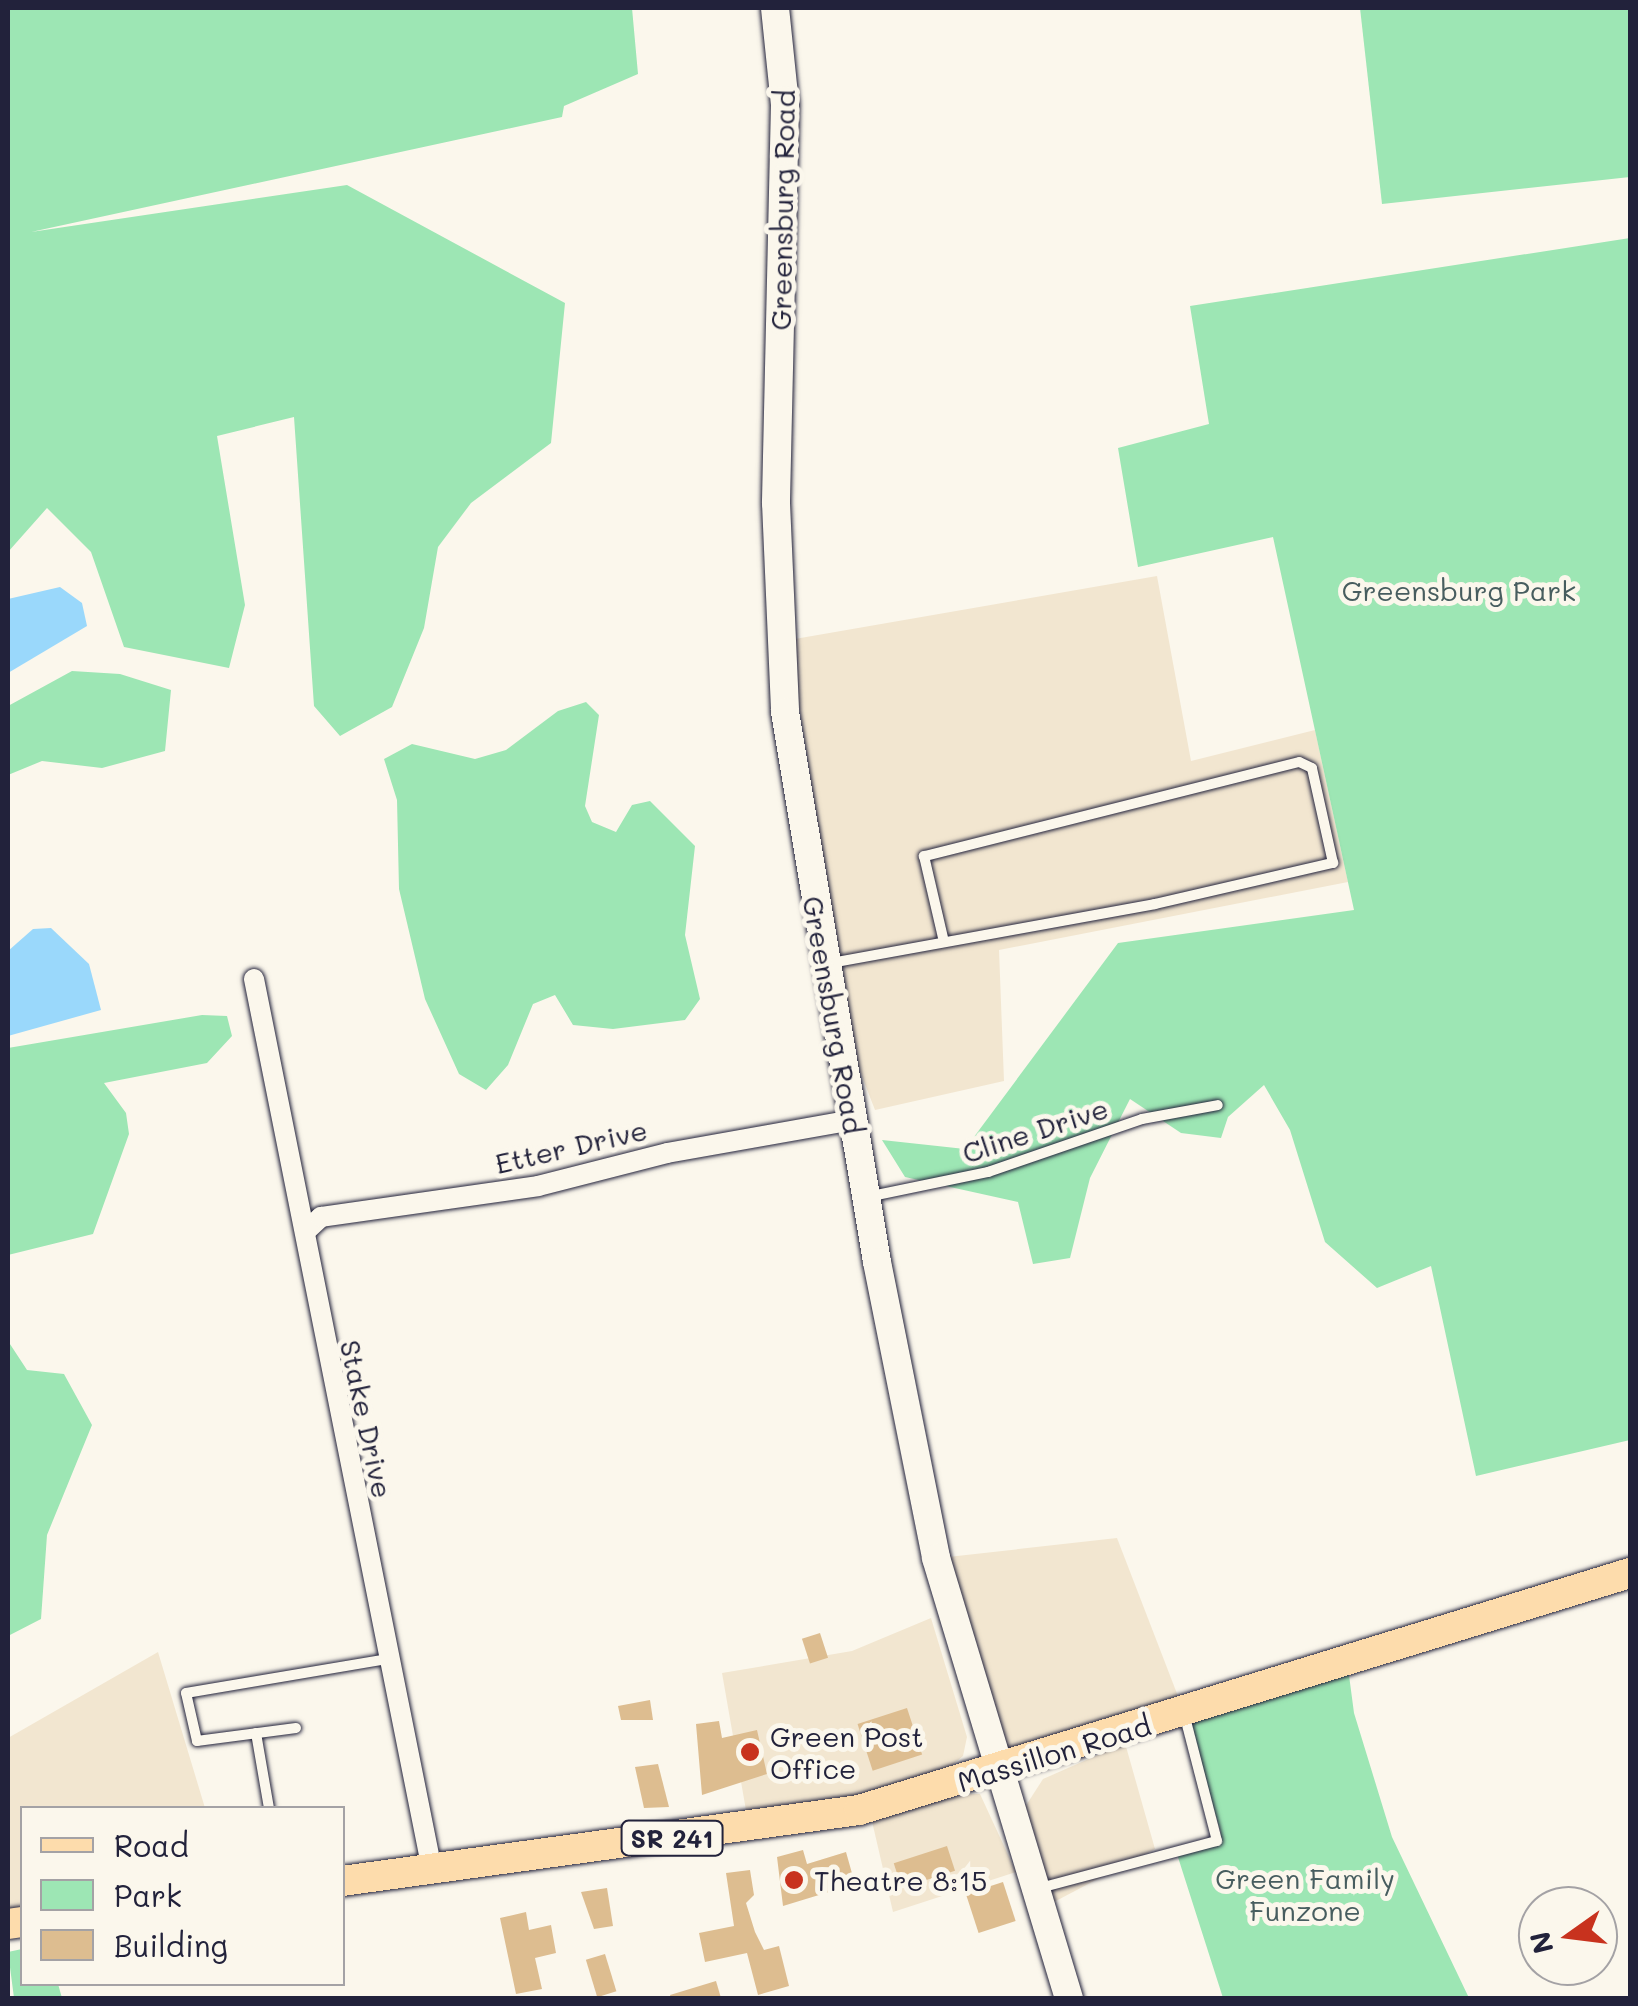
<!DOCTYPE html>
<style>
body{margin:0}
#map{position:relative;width:1638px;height:2006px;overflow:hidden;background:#fbf7ec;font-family:Mali,sans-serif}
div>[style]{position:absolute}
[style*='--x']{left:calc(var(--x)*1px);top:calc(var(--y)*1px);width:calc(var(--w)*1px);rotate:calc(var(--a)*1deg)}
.built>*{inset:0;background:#f2e6d0}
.green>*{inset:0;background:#9de6b4}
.water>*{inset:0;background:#9ad8fb}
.building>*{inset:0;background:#ddbd90;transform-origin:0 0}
.roads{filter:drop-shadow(0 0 2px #22223b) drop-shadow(0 0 2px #22223b)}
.lane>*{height:10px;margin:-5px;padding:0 5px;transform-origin:5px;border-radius:5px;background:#fbf7ec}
.street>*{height:20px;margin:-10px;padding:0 10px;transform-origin:10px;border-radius:10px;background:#fbf7ec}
.secondary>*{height:28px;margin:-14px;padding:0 14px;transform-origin:14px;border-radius:14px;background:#fbf7ec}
.primary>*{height:30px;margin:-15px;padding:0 15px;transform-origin:15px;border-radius:15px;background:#fddcac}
.dots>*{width:28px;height:28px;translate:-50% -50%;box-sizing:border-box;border:5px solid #fbf7ec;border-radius:50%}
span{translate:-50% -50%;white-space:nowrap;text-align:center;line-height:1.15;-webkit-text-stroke:10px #fbf7ec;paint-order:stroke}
.shield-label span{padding:2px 8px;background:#fbf7ec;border:2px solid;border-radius:8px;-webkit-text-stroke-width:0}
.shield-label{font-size:25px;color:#22223b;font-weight:700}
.street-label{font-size:28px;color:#22223b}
.park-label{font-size:28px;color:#475d5f}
.poi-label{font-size:28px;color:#22223b}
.left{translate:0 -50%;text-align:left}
.frame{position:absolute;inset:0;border:10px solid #22223b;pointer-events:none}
.legend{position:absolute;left:20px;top:1806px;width:325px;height:180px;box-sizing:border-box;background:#fbf7ec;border:2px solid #a4a2a5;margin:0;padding:12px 18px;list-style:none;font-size:30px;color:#22223b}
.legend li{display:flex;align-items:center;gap:20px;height:50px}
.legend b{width:50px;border:2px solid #a4a2a5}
.north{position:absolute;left:1518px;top:1886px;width:100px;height:100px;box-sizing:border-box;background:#fbf7ec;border:2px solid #a4a2a5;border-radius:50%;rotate:256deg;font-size:28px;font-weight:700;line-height:40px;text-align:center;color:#22223b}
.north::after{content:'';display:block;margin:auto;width:35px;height:45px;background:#c8321e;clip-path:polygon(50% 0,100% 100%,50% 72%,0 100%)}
</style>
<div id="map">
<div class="built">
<div style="clip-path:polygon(1157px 576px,1191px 761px,1315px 730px,1348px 882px,999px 950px,1004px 1081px,875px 1110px,853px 1053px,789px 640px)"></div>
<div style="clip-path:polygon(1117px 1538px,1181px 1704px,1000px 1763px,948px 1557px)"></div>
<div style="clip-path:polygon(931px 1618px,967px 1737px,963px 1756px,933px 1781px,747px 1816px,722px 1673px,852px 1651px)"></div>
<div style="clip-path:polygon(158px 1652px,205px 1808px,22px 1808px,22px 1914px,8px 1916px,8px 1738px)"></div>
<div style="clip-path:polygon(1125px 1743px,1155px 1849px,1052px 1903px,1025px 1807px,1043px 1779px)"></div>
<div style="clip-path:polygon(944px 1793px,980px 1794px,1016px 1872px,893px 1912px,871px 1817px)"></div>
</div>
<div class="green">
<div style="clip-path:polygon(8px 8px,632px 8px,638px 74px,564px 106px,562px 117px,31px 232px,347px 185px,565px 303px,551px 443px,471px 503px,438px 547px,424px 628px,392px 707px,340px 736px,314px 706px,294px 417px,217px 436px,245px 605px,229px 668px,124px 647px,91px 552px,47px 508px,8px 552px)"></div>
<div style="clip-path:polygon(1360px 8px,1630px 8px,1630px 177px,1382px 204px)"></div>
<div style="clip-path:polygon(1630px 238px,1630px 1440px,1476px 1476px,1431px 1266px,1377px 1288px,1325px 1242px,1290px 1130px,1264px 1085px,1228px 1117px,1221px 1138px,1181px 1133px,1130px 1099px,1090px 1178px,1070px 1258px,1033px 1264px,1018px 1202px,905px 1177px,882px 1140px,965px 1149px,1118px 943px,1354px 910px,1273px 537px,1138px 567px,1118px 448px,1209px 424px,1190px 306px)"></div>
<div style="clip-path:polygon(72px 671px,120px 674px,171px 690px,165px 751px,102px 768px,42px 761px,8px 775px,8px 706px)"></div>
<div style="clip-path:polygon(586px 702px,599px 715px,585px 806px,592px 822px,616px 832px,632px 805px,650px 801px,695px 846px,685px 935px,700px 999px,685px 1020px,613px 1029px,573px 1025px,555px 995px,533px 1004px,508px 1065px,486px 1090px,459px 1074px,425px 999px,399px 889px,397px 800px,384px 759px,412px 744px,475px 759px,506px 750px,558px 711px)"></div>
<div style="clip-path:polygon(202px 1015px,227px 1016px,232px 1036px,207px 1063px,104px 1083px,126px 1113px,129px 1134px,93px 1234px,8px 1255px,8px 1048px)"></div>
<div style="clip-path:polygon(8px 1341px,27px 1370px,64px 1374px,92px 1425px,47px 1535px,41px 1619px,8px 1636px)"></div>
<div style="clip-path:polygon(1347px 1660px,1354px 1713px,1392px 1837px,1469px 1998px,1223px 1998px,1176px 1851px,1221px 1833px,1184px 1712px)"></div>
<div style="clip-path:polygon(22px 1949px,22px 1984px,58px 1984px,62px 1998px,14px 1998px,8px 1952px)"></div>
</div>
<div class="water">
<div style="clip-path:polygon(60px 587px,82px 603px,87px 626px,8px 673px,8px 599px)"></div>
<div style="clip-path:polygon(51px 928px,89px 964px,101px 1010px,8px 1036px,8px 951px,33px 929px)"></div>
</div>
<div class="building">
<div style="left:820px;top:1633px;width:26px;height:19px;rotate:72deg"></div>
<div style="clip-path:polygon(650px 1700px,653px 1720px,621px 1720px,618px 1706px)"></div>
<div style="left:907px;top:1708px;width:49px;height:52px;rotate:72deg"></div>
<div style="clip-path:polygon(719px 1721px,722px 1738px,757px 1730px,767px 1774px,702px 1795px,696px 1724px)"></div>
<div style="clip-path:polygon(658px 1764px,669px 1807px,644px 1808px,635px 1767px)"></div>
<div style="left:947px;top:1846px;width:26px;height:56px;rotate:72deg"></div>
<div style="clip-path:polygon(803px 1850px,807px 1864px,846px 1852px,855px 1884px,783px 1906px,777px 1857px)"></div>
<div style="clip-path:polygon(750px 1870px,754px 1895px,746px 1903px,755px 1932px,764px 1950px,779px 1946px,789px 1986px,758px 1995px,747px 1953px,705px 1962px,699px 1933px,734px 1926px,726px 1873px)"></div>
<div style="left:1003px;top:1882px;width:41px;height:39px;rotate:72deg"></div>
<div style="clip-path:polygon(607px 1888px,613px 1926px,594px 1929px,581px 1892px)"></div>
<div style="clip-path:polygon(526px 1912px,529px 1930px,551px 1925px,556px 1953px,535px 1958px,542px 1989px,516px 1994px,500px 1918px)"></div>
<div style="left:605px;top:1954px;width:39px;height:20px;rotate:73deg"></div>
<div style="clip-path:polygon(716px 1981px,721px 1998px,671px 1998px,670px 1995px)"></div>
</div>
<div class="roads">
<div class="lane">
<div style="--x:831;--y:963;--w:329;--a:-10.3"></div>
<div style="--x:1155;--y:904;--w:183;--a:-13"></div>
<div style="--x:1333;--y:863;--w:97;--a:-102.5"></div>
<div style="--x:1312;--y:768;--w:14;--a:-155"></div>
<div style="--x:1299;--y:762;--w:387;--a:165.9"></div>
<div style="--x:924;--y:856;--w:88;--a:76.9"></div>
<div style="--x:867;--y:1197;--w:124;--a:-11.7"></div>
<div style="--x:988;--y:1172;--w:163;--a:-19"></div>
<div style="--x:1142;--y:1119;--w:77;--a:-10.4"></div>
<div style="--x:296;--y:1728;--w:100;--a:172.5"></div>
<div style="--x:197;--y:1741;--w:49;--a:-102.9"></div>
<div style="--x:186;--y:1693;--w:205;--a:-9.6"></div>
<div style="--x:256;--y:1733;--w:76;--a:80.2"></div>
<div style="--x:1040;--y:1888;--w:183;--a:-14.9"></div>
<div style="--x:1217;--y:1841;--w:132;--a:-104.5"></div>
</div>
<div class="street">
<div style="--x:254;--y:979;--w:909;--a:78.7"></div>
<div style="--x:306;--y:1231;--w:21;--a:-43"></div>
<div style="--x:321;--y:1217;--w:219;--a:-8.1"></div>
<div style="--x:538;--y:1186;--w:133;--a:-14.3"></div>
<div style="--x:667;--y:1153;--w:188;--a:-10.1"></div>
</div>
<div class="secondary">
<div style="--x:775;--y:8;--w:97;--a:84.1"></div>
<div style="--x:785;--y:104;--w:399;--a:91.3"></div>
<div style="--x:776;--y:503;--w:209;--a:87.5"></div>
<div style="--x:785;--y:712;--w:558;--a:80.5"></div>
<div style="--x:877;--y:1262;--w:302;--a:78.7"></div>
<div style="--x:936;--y:1558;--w:460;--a:73.2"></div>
</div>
<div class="primary">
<div style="--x:342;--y:1881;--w:522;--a:-7.82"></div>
<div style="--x:859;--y:1810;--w:807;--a:-17.09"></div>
<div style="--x:8;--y:1924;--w:14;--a:-8"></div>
</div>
</div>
<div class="dots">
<div style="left:750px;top:1752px;background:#c8321e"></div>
<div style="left:794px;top:1880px;background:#c8321e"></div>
</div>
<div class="shield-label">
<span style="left:672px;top:1838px">SR 241</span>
</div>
<div class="street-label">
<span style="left:782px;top:210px;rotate:-89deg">Greensburg Road</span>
<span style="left:834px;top:1015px;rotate:80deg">Greensburg Road</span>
<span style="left:1035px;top:1130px;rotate:-18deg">Cline Drive</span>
<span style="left:571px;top:1146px;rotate:-13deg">Etter Drive</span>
<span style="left:367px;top:1419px;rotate:78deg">Stake Drive</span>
<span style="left:1054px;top:1753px;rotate:-17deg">Massillon Road</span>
</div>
<div class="park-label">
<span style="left:1459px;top:590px">Greensburg Park</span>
<span style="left:1305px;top:1894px">Green Family<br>Funzone</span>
</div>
<div class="poi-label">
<span class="left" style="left:770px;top:1752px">Green Post<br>Office</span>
<span class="left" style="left:814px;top:1880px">Theatre 8:15</span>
</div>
<div class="frame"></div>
<ul class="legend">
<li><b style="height:12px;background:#fddcac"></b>Road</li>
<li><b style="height:28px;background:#9de6b4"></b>Park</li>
<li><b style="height:28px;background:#ddbd90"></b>Building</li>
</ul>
<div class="north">N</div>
</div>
